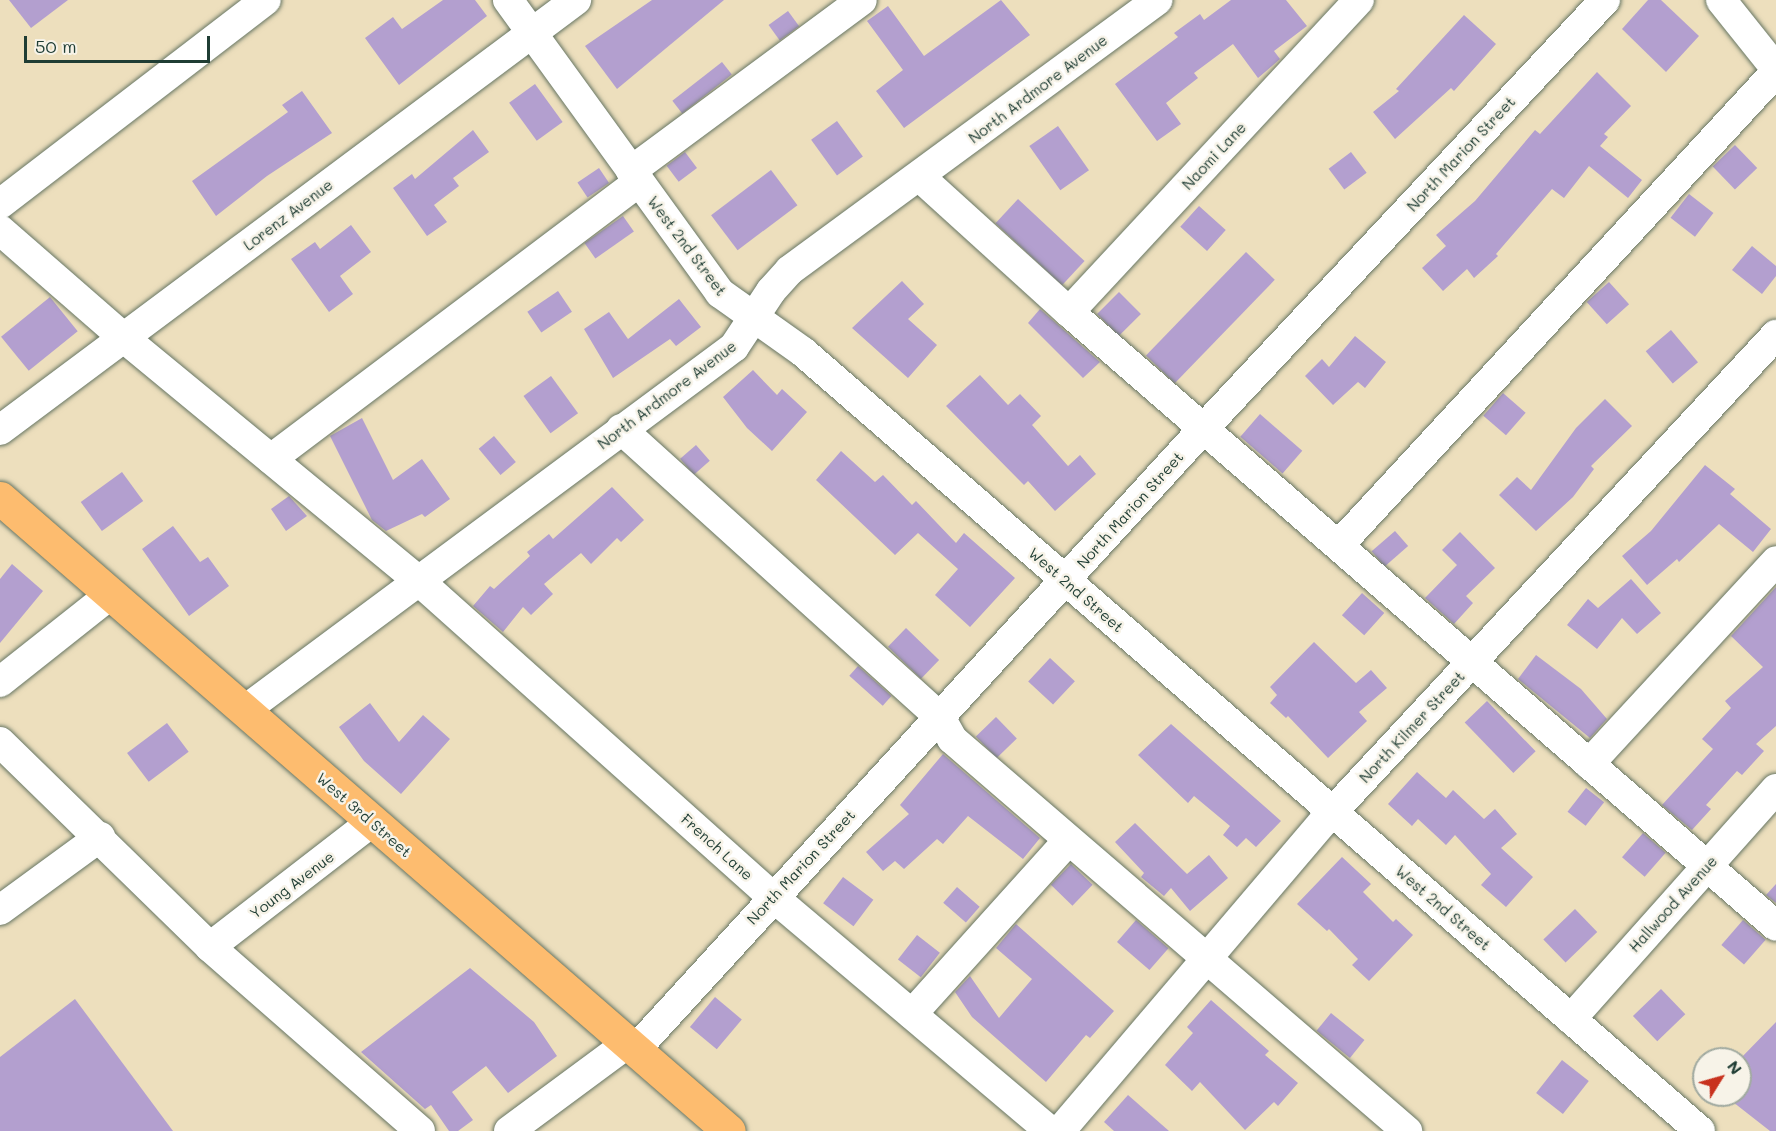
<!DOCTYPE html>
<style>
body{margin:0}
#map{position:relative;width:1776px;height:1131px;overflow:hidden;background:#eddfbd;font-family:Mali,sans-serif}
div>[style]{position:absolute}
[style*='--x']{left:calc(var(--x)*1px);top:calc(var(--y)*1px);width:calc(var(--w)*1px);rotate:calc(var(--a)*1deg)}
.building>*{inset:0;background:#b39fcf;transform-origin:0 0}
.roads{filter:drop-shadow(0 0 2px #677664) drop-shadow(0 0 2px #677664)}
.minor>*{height:30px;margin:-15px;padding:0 15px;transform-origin:15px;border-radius:15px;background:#fff}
.major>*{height:33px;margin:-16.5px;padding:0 16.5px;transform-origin:16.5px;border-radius:16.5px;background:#fdbc6f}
span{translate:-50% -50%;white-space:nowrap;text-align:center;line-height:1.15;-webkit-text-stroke:5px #f7f3e8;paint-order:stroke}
.street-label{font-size:15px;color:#1f3d34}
.north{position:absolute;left:1692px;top:1047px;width:60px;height:60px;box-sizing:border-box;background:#f7f3e8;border:2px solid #a1aaa0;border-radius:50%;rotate:53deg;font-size:16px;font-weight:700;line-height:24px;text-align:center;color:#1f3d34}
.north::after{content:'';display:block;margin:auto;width:21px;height:27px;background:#c8321e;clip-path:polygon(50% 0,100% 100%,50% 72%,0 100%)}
.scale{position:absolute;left:24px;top:36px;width:186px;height:27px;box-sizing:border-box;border:3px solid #1f3d34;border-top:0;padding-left:8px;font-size:18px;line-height:21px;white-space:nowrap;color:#1f3d34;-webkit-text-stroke:4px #f7f3e8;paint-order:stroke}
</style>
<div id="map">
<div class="building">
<div style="clip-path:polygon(9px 0,68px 0,31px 28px)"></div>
<div style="clip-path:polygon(443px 0,475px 0,487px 16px,399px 85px,365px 38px,393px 17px,402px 29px)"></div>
<div style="clip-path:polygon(652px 0,724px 0,617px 89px,585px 46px)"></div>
<div style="clip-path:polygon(1001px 0,1030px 35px,904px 128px,876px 91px,903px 70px,867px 21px,888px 6px,924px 56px)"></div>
<div style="clip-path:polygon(1231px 0,1286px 0,1307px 26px,1274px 51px,1280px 59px,1258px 78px,1233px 44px,1194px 73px,1198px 78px,1166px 103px,1181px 124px,1157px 141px,1115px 84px,1178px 37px,1174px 33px,1200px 14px,1204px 20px)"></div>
<div style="clip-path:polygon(1648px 0,1661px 0,1699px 36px,1666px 72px,1622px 29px)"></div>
<div style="left:788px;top:11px;width:19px;height:24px;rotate:54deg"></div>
<div style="clip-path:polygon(1464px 15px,1496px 44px,1454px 91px,1451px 88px,1395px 139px,1373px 112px,1399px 91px,1396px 89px)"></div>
<div style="left:722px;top:62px;width:16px;height:63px;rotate:52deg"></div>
<div style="clip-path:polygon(1597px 72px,1631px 106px,1604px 134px,1608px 137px,1600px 146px,1642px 180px,1628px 198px,1589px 166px,1564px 198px,1552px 189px,1496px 254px,1498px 256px,1474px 278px,1467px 269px,1443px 291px,1422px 268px,1446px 246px,1436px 235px,1475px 201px,1535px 130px,1540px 134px)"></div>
<div style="left:535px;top:84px;width:47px;height:32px;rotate:54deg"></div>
<div style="clip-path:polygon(302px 91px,332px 133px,267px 176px,216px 216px,192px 181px,288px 112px,282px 105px)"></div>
<div style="left:837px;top:121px;width:44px;height:32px;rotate:54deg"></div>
<div style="left:1058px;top:126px;width:54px;height:35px;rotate:55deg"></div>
<div style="clip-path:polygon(473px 130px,489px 152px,453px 178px,459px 186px,434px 205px,447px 222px,427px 236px,393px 188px,412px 174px,415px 179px)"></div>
<div style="left:1735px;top:145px;width:32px;height:31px;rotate:46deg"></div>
<div style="left:685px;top:152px;width:20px;height:23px;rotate:53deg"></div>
<div style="left:1351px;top:152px;width:26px;height:28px;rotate:53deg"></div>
<div style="left:599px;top:168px;width:18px;height:26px;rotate:56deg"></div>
<div style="left:771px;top:170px;width:44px;height:75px;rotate:53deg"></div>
<div style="left:1689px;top:194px;width:31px;height:30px;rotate:38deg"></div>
<div style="left:1018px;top:199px;width:91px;height:33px;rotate:43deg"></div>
<div style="left:1199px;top:206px;width:36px;height:28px;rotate:42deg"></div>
<div style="left:623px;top:216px;width:19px;height:47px;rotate:55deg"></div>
<div style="clip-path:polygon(351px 225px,371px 252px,340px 276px,353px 294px,329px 312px,291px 259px,315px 242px,320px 249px)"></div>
<div style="clip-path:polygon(1752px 246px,1776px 266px,1776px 276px,1762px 294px,1732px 270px)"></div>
<div style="left:1246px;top:252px;width:40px;height:144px;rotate:44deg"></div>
<div style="clip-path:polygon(902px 281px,924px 304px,908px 319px,937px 345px,908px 378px,852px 328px)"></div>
<div style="left:1609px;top:282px;width:30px;height:30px;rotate:48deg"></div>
<div style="left:558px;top:291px;width:25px;height:37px;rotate:56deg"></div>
<div style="left:1119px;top:292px;width:31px;height:31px;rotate:45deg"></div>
<div style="left:50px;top:297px;width:44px;height:63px;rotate:51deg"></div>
<div style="clip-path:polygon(679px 299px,701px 327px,676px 346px,670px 339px,613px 378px,584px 329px,609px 312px,628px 339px)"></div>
<div style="clip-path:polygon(1040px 309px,1100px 362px,1083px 378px,1028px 323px)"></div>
<div style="left:1671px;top:330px;width:42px;height:33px;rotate:50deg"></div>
<div style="clip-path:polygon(1355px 336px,1386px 362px,1365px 388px,1358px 382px,1333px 405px,1305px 376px,1322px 359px,1329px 367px)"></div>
<div style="clip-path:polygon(753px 370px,777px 395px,782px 389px,807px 412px,772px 451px,747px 428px,723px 397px)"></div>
<div style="clip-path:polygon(980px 375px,1008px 405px,1020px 394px,1041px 416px,1032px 425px,1068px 466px,1080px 455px,1096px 474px,1055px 511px,1028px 481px,1024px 485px,946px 406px)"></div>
<div style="left:551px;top:376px;width:46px;height:34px;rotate:54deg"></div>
<div style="left:1503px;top:393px;width:30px;height:30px;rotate:41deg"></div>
<div style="clip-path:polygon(1605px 399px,1632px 426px,1591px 466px,1594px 469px,1573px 497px,1536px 531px,1499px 495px,1517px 477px,1531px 490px,1576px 428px)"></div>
<div style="left:1260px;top:414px;width:56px;height:30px;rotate:41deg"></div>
<div style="clip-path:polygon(362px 418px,393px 480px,422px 459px,450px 499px,425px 517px,422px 514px,386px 531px,372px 520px,330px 436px)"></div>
<div style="left:494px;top:436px;width:34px;height:20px;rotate:50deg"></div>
<div style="left:696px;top:445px;width:21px;height:21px;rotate:49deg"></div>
<div style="clip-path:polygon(841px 451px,875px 482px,883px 475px,912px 505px,916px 501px,956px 543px,964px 533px,1015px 578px,970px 627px,935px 595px,958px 569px,918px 533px,895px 555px,816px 480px)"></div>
<div style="clip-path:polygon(1705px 465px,1735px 489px,1730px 494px,1771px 529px,1753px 552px,1719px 524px,1679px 562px,1677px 559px,1647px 585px,1622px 556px,1651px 531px)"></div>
<div style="left:122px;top:472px;width:36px;height:51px;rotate:54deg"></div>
<div style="clip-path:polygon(612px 487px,644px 520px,621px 542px,617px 538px,591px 564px,581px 553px,544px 584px,553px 594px,531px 615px,523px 607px,503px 632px,473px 606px,490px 586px,494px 589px,530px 556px,527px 552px,549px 534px,553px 539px)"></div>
<div style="clip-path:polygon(289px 496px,307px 516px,286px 531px,271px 509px)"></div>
<div style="clip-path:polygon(173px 526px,200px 562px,208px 557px,229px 586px,189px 616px,142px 549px)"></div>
<div style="left:1395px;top:531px;width:20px;height:31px;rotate:49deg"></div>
<div style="clip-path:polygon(1460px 532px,1495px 568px,1466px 596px,1473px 603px,1454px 624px,1425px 598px,1457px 565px,1442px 550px)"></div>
<div style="clip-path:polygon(12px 564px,43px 591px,0 643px,0 579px)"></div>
<div style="clip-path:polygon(1631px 579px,1661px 613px,1637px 634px,1622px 618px,1597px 649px,1567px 625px,1588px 599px,1598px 608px)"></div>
<div style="clip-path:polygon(1776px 587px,1776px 726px,1756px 744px,1764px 751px,1742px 775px,1737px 771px,1706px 805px,1711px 809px,1692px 830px,1662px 805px,1713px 749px,1702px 739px,1731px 708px,1725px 701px,1763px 667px,1731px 636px)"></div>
<div style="left:1362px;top:593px;width:30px;height:30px;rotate:42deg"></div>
<div style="left:906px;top:628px;width:46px;height:26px;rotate:44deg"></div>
<div style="clip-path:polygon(1314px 642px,1356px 683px,1371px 670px,1387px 688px,1359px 712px,1367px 721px,1328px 758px,1288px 716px,1286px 718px,1270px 703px,1277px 695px,1270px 687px)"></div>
<div style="clip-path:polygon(1536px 655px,1581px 689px,1607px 719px,1590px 738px,1518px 679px)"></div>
<div style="left:1050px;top:658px;width:34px;height:32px;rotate:43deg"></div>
<div style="left:858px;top:666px;width:45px;height:13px;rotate:42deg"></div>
<div style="left:1487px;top:701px;width:70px;height:31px;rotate:46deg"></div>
<div style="clip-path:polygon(370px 703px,399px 742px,423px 715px,450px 739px,401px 794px,364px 761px,339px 727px)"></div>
<div style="left:996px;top:717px;width:30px;height:28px;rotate:46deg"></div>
<div style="left:167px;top:723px;width:36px;height:50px;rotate:53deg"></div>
<div style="clip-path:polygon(1171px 724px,1281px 821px,1256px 847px,1246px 838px,1237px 847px,1223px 835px,1230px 826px,1194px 796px,1188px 803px,1138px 755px)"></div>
<div style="clip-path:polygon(943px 754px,1040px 838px,1023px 859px,968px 816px,943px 844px,937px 839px,904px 869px,895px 861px,883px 871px,866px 852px,909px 814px,900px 805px)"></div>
<div style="clip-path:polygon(1417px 772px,1446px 798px,1453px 790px,1484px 819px,1495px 809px,1517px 834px,1501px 848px,1533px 877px,1506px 907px,1481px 885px,1491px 874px,1455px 835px,1446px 845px,1418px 819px,1412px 826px,1388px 804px)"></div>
<div style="left:1586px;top:788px;width:23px;height:30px;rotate:38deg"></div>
<div style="clip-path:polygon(1135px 823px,1187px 874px,1209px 855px,1228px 878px,1190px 911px,1171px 888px,1164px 896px,1141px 877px,1144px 873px,1115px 842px)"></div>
<div style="left:1643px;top:833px;width:30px;height:32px;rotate:41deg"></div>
<div style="clip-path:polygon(1342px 857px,1371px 884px,1363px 892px,1393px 922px,1396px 919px,1413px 935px,1369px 981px,1352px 965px,1358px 959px,1329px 929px,1327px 931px,1297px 904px)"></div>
<div style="left:1071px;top:864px;width:30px;height:29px;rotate:44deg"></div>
<div style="left:843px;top:877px;width:38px;height:33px;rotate:37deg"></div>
<div style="clip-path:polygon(1776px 884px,1776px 903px,1766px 895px)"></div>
<div style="left:957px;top:887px;width:30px;height:21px;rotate:41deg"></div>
<div style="left:1575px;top:909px;width:32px;height:44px;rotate:46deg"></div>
<div style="left:1136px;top:920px;width:43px;height:29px;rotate:41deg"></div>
<div style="left:1743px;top:920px;width:30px;height:33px;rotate:41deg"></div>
<div style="clip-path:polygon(1016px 924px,1114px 1011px,1090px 1038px,1086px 1035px,1046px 1082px,972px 1017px,955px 992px,970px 976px,999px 1018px,1032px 979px,996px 948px)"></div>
<div style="left:917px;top:935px;width:29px;height:31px;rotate:38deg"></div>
<div style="clip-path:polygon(470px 968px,534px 1022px,557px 1056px,508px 1093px,486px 1066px,452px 1092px,473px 1120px,458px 1131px,449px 1131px,431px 1105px,425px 1109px,361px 1052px)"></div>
<div style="left:1661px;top:989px;width:35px;height:39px;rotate:46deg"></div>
<div style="left:715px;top:997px;width:35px;height:39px;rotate:40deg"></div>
<div style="clip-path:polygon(75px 999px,173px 1131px,0 1131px,0 1057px)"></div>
<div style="clip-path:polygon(1211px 1000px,1269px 1051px,1265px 1055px,1298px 1083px,1278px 1106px,1274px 1102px,1245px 1130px,1200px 1082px,1192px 1091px,1165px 1065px,1193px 1033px,1187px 1027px)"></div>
<div style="left:1331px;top:1013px;width:43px;height:23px;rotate:39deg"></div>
<div style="clip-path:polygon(1776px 1022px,1776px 1131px,1770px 1131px,1724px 1095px,1740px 1095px,1740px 1059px)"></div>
<div style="left:1562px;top:1060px;width:34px;height:42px;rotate:38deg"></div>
<div style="clip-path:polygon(1128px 1095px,1169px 1131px,1114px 1131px,1104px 1122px)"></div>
</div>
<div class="roads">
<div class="minor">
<div style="--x:508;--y:0;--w:362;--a:54.1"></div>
<div style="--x:720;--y:293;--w:102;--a:35.4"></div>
<div style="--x:803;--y:352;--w:1188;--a:40.97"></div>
<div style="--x:1721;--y:0;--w:88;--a:51.4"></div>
<div style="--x:631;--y:171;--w:287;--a:-36.5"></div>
<div style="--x:920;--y:177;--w:201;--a:42.2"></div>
<div style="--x:1069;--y:312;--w:936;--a:40.97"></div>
<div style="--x:0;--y:204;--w:335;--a:-37.5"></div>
<div style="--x:0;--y:230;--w:164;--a:41.1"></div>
<div style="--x:124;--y:338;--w:381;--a:39.5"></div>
<div style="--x:418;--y:580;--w:476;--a:41.8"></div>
<div style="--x:773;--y:897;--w:363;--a:40.2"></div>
<div style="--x:1069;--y:312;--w:426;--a:-47.1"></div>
<div style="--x:621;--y:429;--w:430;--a:42.1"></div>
<div style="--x:940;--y:717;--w:25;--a:61"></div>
<div style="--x:952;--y:739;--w:601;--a:40.75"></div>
<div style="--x:0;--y:430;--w:719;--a:-36.74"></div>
<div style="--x:271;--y:459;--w:461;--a:-37"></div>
<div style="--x:1339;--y:545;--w:644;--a:-47.27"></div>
<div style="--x:0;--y:682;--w:142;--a:-38.4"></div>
<div style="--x:245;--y:710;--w:609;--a:-36.59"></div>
<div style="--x:734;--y:347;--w:67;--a:-56.5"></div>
<div style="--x:771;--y:291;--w:28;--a:-48"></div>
<div style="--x:790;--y:270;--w:456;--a:-36.3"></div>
<div style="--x:0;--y:742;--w:293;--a:44.3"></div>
<div style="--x:210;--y:947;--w:279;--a:41.2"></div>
<div style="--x:1589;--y:764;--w:276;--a:-47.3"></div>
<div style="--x:0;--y:910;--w:124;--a:-36.1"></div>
<div style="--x:210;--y:947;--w:205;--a:-37.7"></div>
<div style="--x:912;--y:1014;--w:233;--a:-48"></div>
<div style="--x:1571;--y:1019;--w:308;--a:-48.3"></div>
<div style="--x:635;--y:1050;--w:842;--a:-47.55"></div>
<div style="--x:1203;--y:429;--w:588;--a:-46.86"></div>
<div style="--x:509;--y:1131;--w:148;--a:-36.5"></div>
<div style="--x:1060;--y:1131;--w:407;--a:-49.6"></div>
<div style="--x:1324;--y:821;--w:664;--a:-47.08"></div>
</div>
<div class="major">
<div style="--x:0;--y:498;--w:965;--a:40.97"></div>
</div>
</div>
<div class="street-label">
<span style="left:1038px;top:89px;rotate:-37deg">North Ardmore Avenue</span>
<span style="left:1461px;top:154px;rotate:-47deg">North Marion Street</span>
<span style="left:1214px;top:156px;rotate:-47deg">Naomi Lane</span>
<span style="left:288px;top:215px;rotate:-37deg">Lorenz Avenue</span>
<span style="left:687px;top:246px;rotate:53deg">West 2nd Street</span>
<span style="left:667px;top:395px;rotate:-37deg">North Ardmore Avenue</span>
<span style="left:1130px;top:510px;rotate:-48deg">North Marion Street</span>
<span style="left:1076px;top:590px;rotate:41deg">West 2nd Street</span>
<span style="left:1412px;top:727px;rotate:-47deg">North Kilmer Street</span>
<span style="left:364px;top:815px;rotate:41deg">West 3rd Street</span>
<span style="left:717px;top:847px;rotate:42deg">French Lane</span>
<span style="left:801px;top:867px;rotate:-47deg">North Marion Street</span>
<span style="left:292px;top:885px;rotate:-37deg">Young Avenue</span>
<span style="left:1673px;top:904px;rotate:-48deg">Hallwood Avenue</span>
<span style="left:1443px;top:908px;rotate:41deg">West 2nd Street</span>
</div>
<div class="north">N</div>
<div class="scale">50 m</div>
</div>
